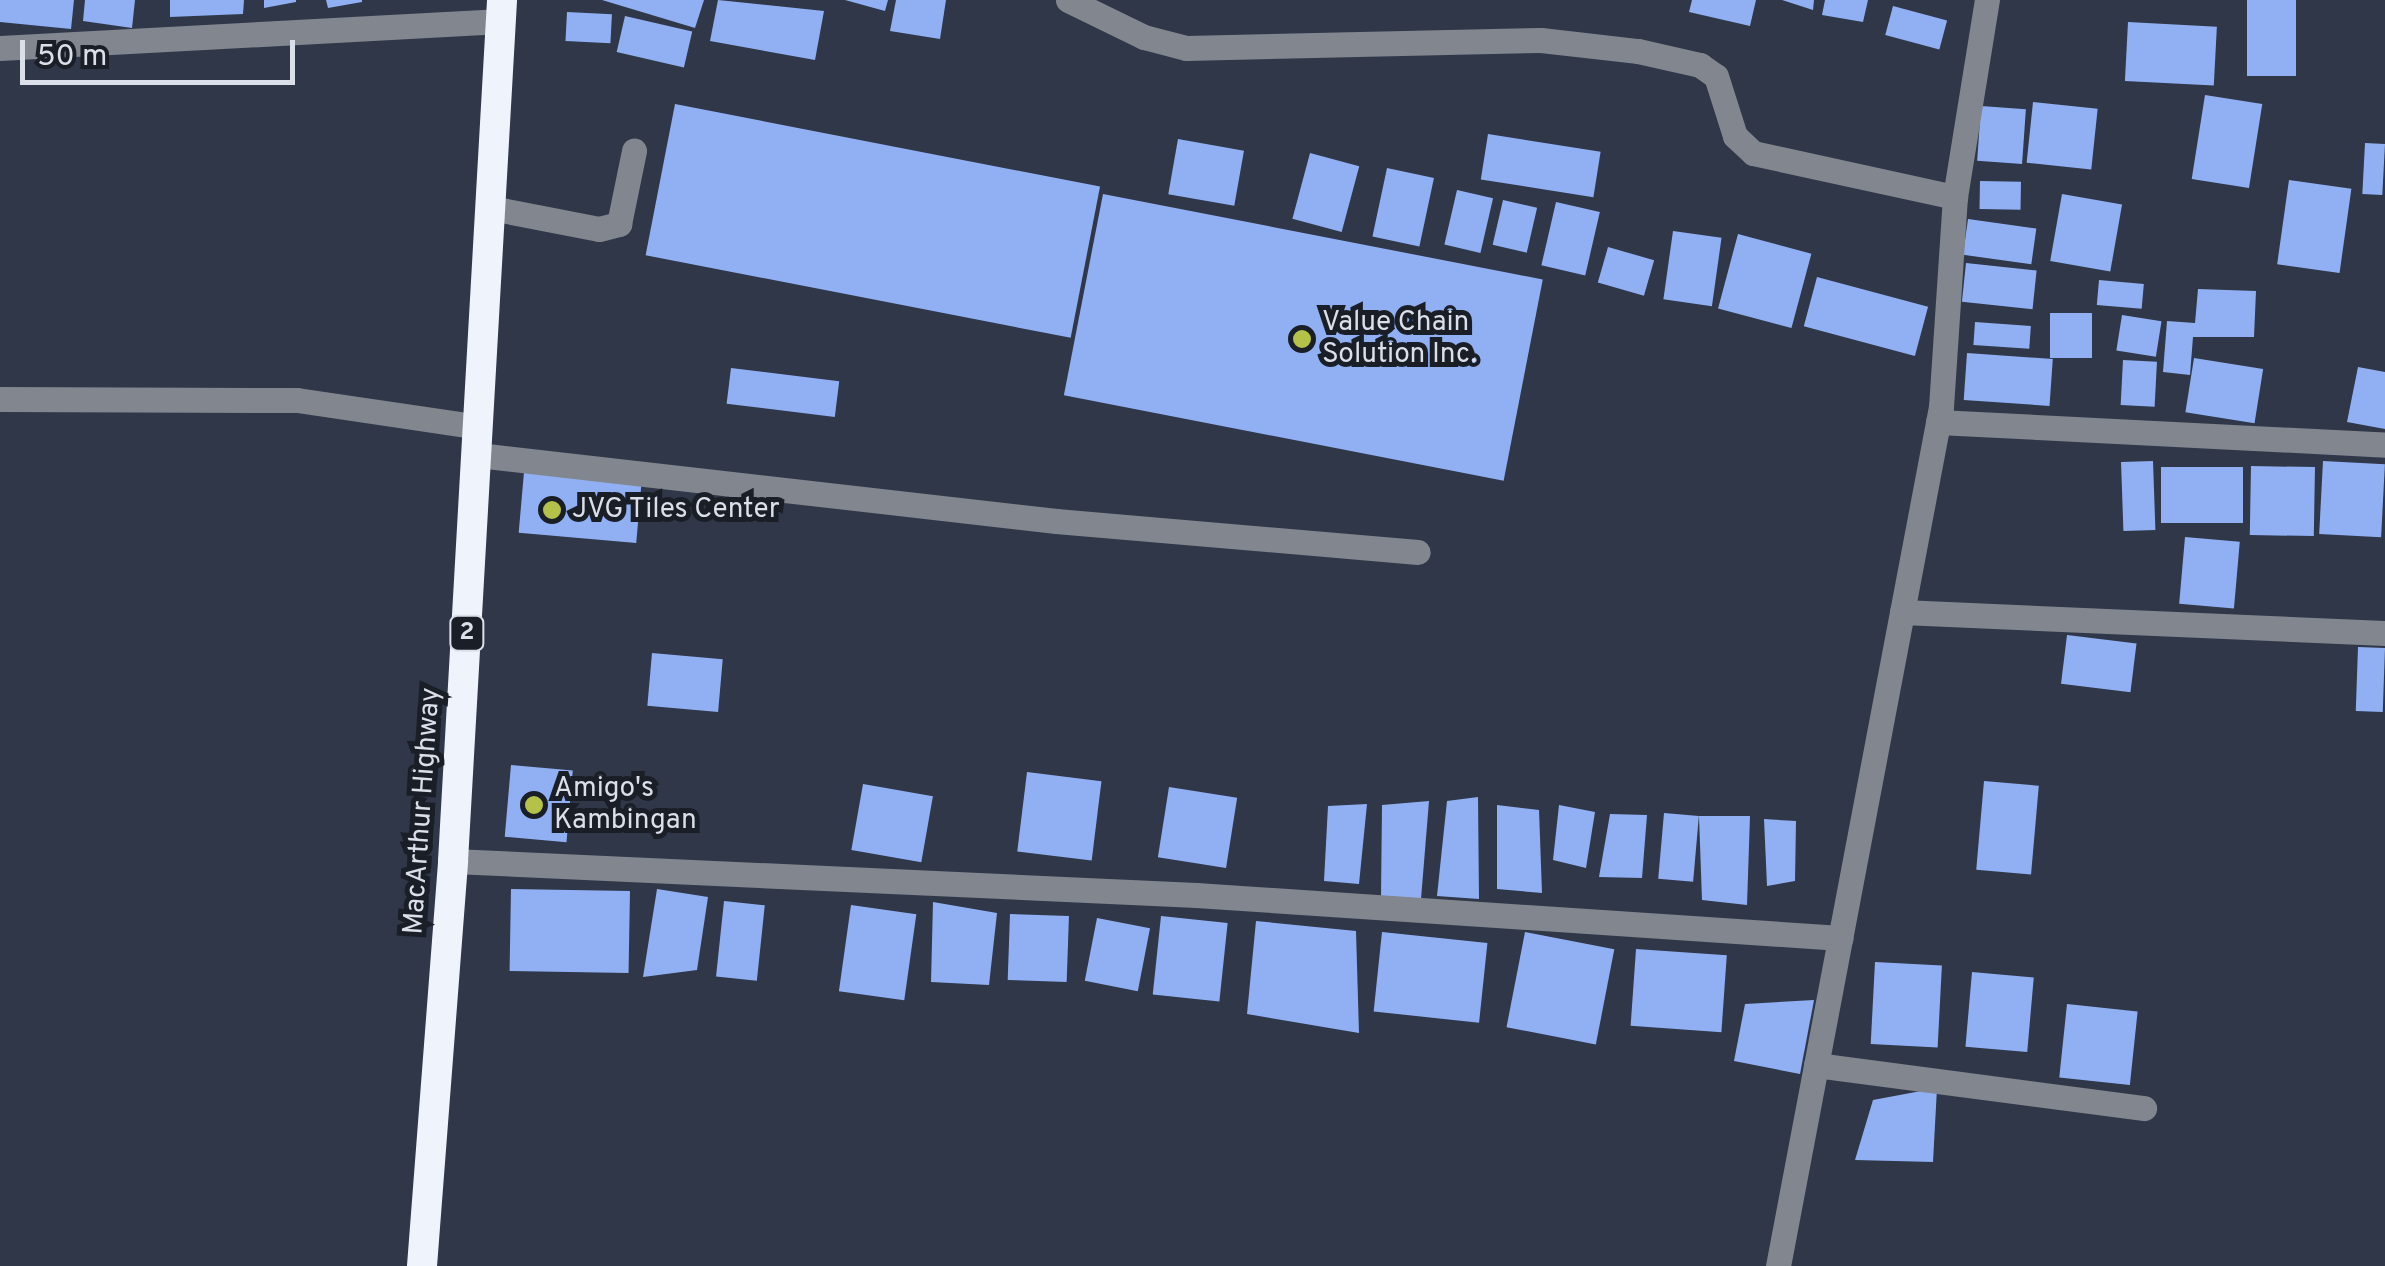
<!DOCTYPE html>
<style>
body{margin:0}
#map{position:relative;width:2385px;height:1266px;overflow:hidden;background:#2f3748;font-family:Overpass,sans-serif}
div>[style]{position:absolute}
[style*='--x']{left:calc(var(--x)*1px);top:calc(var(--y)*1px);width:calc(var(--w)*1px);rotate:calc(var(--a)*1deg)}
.building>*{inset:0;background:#91b0f4;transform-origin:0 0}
.minor>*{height:25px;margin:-12.5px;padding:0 12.5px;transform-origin:12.5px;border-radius:12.5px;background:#81868f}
.highway>*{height:30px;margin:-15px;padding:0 15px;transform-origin:15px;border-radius:15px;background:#eff3fc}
.dots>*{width:28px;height:28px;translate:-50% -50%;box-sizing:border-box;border:5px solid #1a1e26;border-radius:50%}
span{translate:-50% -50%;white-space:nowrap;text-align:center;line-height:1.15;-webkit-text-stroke:10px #1a1e26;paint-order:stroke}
.shield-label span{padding:2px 8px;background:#1a1e26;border:2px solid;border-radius:8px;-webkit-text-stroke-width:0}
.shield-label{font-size:25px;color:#dadfea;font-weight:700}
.poi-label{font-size:28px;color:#dadfea}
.left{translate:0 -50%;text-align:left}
.street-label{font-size:28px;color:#dadfea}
.scale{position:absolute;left:20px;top:40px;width:275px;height:45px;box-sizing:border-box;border:5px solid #dadfea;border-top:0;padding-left:12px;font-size:30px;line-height:35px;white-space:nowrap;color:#dadfea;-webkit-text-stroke:8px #1a1e26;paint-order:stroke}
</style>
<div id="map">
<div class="building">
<div style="clip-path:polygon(0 0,74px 0,71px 29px,0 22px)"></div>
<div style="clip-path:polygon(85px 0,135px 0,132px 28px,83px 21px)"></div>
<div style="clip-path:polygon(170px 0,244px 0,243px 14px,170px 17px)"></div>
<div style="clip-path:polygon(264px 0,296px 0,296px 2px,264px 8px)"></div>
<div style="clip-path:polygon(326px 0,362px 0,362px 2px,328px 8px)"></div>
<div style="clip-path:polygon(602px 0,704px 0,695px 28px)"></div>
<div style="clip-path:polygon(718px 0,824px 11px,815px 60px,710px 41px)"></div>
<div style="clip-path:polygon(845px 0,888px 0,885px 11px)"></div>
<div style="clip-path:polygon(896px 0,946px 0,940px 39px,890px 31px)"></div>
<div style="clip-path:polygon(1692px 0,1756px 0,1750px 26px,1689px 12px)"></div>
<div style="clip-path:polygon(1782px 0,1814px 0,1813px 10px)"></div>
<div style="clip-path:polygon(1825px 0,1868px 0,1863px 22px,1822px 15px)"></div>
<div style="left:2247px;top:0;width:49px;height:76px"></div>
<div style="left:1893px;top:6px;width:56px;height:30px;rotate:15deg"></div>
<div style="left:567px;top:12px;width:45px;height:29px;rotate:3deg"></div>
<div style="left:625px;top:16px;width:69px;height:37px;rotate:13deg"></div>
<div style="left:2128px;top:22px;width:89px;height:59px;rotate:3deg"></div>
<div style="left:2205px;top:95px;width:58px;height:85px;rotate:9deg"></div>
<div style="left:2033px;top:102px;width:65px;height:61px;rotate:6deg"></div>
<div style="left:675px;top:104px;width:433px;height:154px;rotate:11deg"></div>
<div style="left:1981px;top:106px;width:45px;height:55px;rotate:4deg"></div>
<div style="left:1488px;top:134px;width:114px;height:46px;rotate:9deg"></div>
<div style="left:1178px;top:139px;width:67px;height:56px;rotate:10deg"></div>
<div style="left:2365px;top:143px;width:20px;height:51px;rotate:3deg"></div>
<div style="left:1310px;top:153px;width:51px;height:68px;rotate:15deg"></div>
<div style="left:1387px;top:168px;width:48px;height:70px;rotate:12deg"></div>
<div style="left:2289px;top:180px;width:63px;height:85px;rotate:8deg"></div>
<div style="left:1980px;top:181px;width:41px;height:28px;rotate:1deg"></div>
<div style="left:1457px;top:190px;width:37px;height:56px;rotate:13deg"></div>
<div style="left:1103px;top:194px;width:448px;height:205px;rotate:11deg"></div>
<div style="left:2062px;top:194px;width:61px;height:68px;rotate:10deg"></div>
<div style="left:1503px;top:200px;width:35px;height:46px;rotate:13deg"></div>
<div style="left:1556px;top:202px;width:45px;height:65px;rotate:13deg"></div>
<div style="left:1968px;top:219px;width:69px;height:36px;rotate:8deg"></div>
<div style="left:1673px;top:231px;width:49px;height:69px;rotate:8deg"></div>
<div style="left:1738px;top:234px;width:76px;height:77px;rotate:15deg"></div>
<div style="left:1608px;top:247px;width:48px;height:37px;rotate:16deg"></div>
<div style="left:1966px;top:263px;width:71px;height:39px;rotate:6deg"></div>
<div style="left:1817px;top:277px;width:115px;height:51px;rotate:15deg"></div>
<div style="left:2099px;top:280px;width:45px;height:25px;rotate:5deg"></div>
<div style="clip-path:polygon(2198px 289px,2256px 291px,2254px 337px,2193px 337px,2190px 375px,2163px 372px,2167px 321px,2195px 323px)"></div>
<div style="left:2050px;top:313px;width:42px;height:45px"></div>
<div style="left:2122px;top:315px;width:40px;height:36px;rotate:9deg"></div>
<div style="left:1975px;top:322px;width:56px;height:23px;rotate:4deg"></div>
<div style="left:1967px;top:353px;width:86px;height:47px;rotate:4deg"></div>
<div style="left:2194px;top:358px;width:70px;height:55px;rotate:9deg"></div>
<div style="left:2123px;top:360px;width:34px;height:45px;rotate:3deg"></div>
<div style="clip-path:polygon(2358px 367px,2385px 372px,2385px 429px,2347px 422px)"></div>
<div style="left:731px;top:368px;width:109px;height:36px;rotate:7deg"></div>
<div style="left:2153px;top:461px;width:69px;height:32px;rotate:88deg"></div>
<div style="left:2323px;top:461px;width:62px;height:73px;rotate:3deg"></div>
<div style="left:2251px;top:466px;width:64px;height:69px;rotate:1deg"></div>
<div style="left:2161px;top:467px;width:82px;height:56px"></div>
<div style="left:524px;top:472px;width:118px;height:61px;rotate:5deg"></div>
<div style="left:2185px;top:537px;width:55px;height:67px;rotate:5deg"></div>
<div style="left:2067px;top:635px;width:70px;height:49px;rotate:7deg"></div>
<div style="left:2358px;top:647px;width:27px;height:64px;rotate:2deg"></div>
<div style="left:652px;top:653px;width:71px;height:53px;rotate:5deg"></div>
<div style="left:511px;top:765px;width:62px;height:72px;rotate:5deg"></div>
<div style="left:1027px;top:772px;width:75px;height:80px;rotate:7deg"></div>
<div style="left:1984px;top:781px;width:55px;height:89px;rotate:5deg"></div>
<div style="left:863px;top:784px;width:71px;height:67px;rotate:10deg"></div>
<div style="left:1169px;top:787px;width:69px;height:71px;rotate:9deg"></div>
<div style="clip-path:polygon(1478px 797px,1479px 899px,1437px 896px,1447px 801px)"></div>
<div style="clip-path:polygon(1429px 801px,1421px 899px,1381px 896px,1382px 805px)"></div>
<div style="clip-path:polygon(1367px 804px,1359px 884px,1324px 881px,1328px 806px)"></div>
<div style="clip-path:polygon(1497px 805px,1539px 810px,1542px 893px,1497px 889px)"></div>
<div style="clip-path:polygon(1559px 805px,1595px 812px,1586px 868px,1553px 860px)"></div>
<div style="left:1664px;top:813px;width:35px;height:66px;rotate:5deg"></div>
<div style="clip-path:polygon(1610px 814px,1647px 815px,1642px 878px,1599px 877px)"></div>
<div style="clip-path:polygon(1699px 816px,1750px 816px,1747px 905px,1702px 900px)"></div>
<div style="clip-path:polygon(1764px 819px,1796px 821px,1795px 881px,1767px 886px)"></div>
<div style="left:511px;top:889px;width:119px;height:82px;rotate:1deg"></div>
<div style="clip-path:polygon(657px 889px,708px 897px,697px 970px,643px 977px)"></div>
<div style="left:724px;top:901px;width:41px;height:76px;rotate:6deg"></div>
<div style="clip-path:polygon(933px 902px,997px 913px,989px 985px,931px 982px)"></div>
<div style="left:851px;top:905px;width:66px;height:87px;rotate:8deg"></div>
<div style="left:1010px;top:914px;width:59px;height:66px;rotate:2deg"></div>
<div style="left:1161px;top:916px;width:67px;height:79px;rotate:6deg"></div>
<div style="left:1097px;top:918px;width:54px;height:64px;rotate:11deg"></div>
<div style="clip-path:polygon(1256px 921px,1356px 931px,1359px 1033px,1247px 1014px)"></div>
<div style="left:1382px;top:932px;width:106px;height:80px;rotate:6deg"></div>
<div style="left:1525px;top:932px;width:91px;height:97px;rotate:11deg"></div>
<div style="left:1636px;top:949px;width:91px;height:77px;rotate:4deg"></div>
<div style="left:1875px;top:962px;width:67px;height:82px;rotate:3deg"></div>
<div style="left:1972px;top:972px;width:62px;height:75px;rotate:5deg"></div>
<div style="clip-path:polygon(1814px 1000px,1800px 1074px,1734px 1061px,1745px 1004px)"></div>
<div style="left:2067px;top:1004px;width:71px;height:74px;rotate:6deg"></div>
<div style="clip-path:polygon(1937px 1088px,1933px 1162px,1855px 1160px,1873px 1100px)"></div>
</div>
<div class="minor">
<div style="--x:1068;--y:0;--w:85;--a:26"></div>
<div style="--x:1144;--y:37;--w:43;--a:14.7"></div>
<div style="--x:1186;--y:48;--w:355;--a:-1.3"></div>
<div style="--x:1541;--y:40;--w:98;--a:6.5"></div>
<div style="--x:1638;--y:51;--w:64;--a:12.7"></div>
<div style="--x:1700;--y:65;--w:19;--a:35"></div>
<div style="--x:1716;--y:76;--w:63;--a:72.4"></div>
<div style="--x:1735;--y:136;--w:25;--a:43"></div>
<div style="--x:1753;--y:153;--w:207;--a:12.3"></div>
<div style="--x:0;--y:48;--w:502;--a:-3.08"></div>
<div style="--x:491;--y:208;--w:110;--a:11"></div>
<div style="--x:599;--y:229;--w:21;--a:-14"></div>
<div style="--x:619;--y:224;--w:75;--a:-78.4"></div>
<div style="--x:0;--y:399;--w:297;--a:0.2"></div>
<div style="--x:297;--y:400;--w:184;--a:8.4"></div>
<div style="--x:1938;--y:422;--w:448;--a:2.9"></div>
<div style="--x:478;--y:455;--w:582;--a:6.51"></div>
<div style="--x:1056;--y:521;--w:363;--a:4.9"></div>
<div style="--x:1902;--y:612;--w:483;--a:2.5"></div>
<div style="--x:453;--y:861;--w:744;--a:2.62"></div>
<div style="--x:1196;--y:895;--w:646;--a:3.81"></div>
<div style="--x:1816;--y:1065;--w:331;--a:7.5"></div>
<div style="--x:1778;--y:1266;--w:874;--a:-79.26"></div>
<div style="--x:1941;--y:407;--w:210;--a:-86.2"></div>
<div style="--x:1955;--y:197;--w:200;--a:-80.8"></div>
</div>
<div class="highway">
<div style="--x:422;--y:1266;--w:406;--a:-85.6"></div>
<div style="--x:453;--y:861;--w:862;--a:-86.74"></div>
</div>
<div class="dots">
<div style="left:1302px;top:339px;background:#b4c24a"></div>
<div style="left:552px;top:510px;background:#b4c24a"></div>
<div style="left:534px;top:805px;background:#b4c24a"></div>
</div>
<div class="shield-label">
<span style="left:467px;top:633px">2</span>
</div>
<div class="poi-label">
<span class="left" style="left:1322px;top:339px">Value Chain<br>Solution Inc.</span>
<span class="left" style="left:572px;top:510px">JVG Tiles Center</span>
<span class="left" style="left:554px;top:805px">Amigo's<br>Kambingan</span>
</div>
<div class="street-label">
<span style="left:423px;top:811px;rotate:-86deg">MacArthur Highway</span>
</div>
<div class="scale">50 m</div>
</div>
